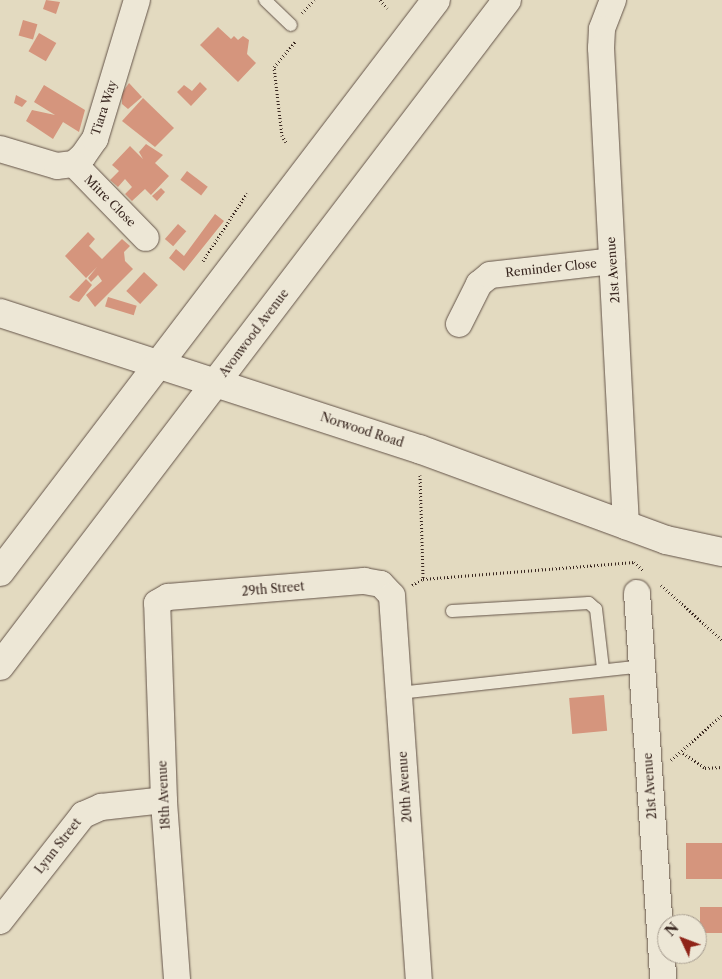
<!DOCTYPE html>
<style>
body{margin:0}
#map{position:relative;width:722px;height:979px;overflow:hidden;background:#e3dac0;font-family:"Libre Caslon Text",serif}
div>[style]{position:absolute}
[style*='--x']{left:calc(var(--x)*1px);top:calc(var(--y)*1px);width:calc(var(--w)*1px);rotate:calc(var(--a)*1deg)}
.building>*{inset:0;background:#d5957d;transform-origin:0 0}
.path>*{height:3px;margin-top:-1.5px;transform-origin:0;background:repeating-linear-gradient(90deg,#3a2821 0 1px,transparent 0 3.5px)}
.roads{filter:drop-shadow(0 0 1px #645449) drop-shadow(0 0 1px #645449)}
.lane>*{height:12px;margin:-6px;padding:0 6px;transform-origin:6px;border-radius:6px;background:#ede7d6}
.street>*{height:26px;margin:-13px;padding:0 13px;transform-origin:13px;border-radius:13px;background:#ede7d6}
.secondary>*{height:28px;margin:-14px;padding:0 14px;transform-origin:14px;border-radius:14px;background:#ede7d6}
span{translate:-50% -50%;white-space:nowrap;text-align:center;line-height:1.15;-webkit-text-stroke:4.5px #ede7d6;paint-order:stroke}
.street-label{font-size:12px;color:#3a2821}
.north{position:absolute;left:657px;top:914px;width:50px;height:50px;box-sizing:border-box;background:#ede7d6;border:1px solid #a59b8e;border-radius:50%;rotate:313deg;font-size:14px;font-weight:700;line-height:20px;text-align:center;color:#3a2821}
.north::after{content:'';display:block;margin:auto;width:18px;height:22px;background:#8f2418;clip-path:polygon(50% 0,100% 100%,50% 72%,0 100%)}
</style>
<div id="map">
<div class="building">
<div style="clip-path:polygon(46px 0,60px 2px,56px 14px,43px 9px)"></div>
<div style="left:23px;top:20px;width:15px;height:16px;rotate:16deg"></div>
<div style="clip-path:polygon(218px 27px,231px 39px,234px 36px,238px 40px,243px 36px,249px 40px,247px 54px,256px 63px,238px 82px,200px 45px)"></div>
<div style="left:39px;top:33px;width:20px;height:21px;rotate:30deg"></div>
<div style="clip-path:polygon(200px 82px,207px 89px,191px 106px,177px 92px,184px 85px,192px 91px)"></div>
<div style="clip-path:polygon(129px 83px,142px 97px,128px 109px,122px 104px,122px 93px)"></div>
<div style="clip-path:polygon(44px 85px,85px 110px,79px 132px,63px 122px,53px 139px,26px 121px,32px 110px,55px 115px,34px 102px)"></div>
<div style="clip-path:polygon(16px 95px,27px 101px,22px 107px,14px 103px)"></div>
<div style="clip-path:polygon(143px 98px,174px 128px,155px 147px,122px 121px)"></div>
<div style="clip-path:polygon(146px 144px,163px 155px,155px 163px,169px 176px,151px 195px,145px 189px,132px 201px,125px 194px,132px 187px,125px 179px,118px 187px,110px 180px,119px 171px,112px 165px,130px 146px,143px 159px,139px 152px)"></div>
<div style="left:187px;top:171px;width:26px;height:11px;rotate:37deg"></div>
<div style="clip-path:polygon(161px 188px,165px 192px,157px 201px,152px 196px)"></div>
<div style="clip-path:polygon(215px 214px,224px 221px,184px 271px,169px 258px,176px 249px,184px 256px)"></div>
<div style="left:178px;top:224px;width:11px;height:20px;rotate:41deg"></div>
<div style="clip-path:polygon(88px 232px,95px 239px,89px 246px,102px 259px,122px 239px,130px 246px,124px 252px,125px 261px,133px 269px,95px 307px,86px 295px,102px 281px,98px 275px,91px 282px,88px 278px,97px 267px,86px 278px,65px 256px)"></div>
<div style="left:144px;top:272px;width:19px;height:26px;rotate:43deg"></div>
<div style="clip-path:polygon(86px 279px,92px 285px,79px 302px,73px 300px,69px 297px)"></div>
<div style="left:108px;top:297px;width:30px;height:10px;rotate:17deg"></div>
<div style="left:604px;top:695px;width:36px;height:35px;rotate:85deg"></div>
<div style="left:722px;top:843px;width:36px;height:36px;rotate:90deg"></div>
<div style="left:722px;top:907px;width:26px;height:22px;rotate:90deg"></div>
</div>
<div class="path">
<div style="--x:380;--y:0;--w:11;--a:49"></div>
<div style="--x:302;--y:13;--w:18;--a:-47"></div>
<div style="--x:286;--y:142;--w:7;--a:-124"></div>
<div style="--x:282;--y:136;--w:69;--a:-96.6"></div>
<div style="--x:274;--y:67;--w:33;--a:-50"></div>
<div style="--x:203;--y:261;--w:81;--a:-57.1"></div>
<div style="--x:420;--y:475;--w:104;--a:88.3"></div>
<div style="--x:412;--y:585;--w:13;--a:-29"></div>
<div style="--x:423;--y:579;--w:212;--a:-4.6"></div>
<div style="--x:634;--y:562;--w:12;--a:42"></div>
<div style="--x:661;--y:585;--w:82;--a:42"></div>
<div style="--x:683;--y:753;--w:27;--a:34"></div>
<div style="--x:705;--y:768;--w:17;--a:-3"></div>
<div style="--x:671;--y:760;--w:68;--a:-41.4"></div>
</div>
<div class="roads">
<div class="lane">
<div style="--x:265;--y:0;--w:36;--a:44"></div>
<div style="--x:452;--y:611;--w:137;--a:-3.3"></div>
<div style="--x:589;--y:603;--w:9;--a:41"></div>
<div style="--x:596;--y:609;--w:60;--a:83.3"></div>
<div style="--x:399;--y:693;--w:244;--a:-6.3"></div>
</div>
<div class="street">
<div style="--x:613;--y:0;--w:31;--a:111"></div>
<div style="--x:602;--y:29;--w:19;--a:93"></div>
<div style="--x:601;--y:48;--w:479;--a:87"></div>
<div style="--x:0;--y:149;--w:59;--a:16.6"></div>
<div style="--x:57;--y:166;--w:17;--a:-7"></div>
<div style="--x:74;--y:164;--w:12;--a:-42"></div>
<div style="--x:83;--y:156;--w:21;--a:-55"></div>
<div style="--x:95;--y:139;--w:145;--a:-73.2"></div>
<div style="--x:74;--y:164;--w:103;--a:45.8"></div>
<div style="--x:459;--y:324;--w:45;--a:-63.4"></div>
<div style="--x:479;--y:284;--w:14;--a:-39"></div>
<div style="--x:490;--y:275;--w:123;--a:-6.5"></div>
<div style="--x:637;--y:593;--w:387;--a:86.1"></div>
<div style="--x:0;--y:921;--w:135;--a:-51.9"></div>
<div style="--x:83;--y:815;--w:20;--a:-24"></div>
<div style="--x:101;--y:807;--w:63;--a:-6.3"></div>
<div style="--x:177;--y:979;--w:179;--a:-94.2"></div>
<div style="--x:164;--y:800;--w:197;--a:-92"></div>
<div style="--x:157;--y:603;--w:13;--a:-29"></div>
<div style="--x:168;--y:597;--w:197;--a:-4.7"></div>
<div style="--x:364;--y:581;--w:17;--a:10"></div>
<div style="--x:381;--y:584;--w:16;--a:47"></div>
<div style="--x:392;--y:596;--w:384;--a:86"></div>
</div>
<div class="secondary">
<div style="--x:0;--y:313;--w:441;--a:18"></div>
<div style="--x:419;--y:449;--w:263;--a:20.2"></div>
<div style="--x:666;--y:540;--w:57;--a:12.1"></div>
<div style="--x:0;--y:572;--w:719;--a:-52.68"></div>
<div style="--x:0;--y:666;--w:837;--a:-52.72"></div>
</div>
</div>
<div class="street-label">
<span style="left:104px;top:108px;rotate:-72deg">Tiara Way</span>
<span style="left:110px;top:201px;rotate:45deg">Mitre Close</span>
<span style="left:551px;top:268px;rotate:-6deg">Reminder Close</span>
<span style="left:613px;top:270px;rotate:-94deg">21st Avenue</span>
<span style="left:254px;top:333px;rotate:-53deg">Avonwood Avenue</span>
<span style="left:362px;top:430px;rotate:18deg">Norwood Road</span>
<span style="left:273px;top:589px;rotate:-5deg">29th Street</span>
<span style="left:650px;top:786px;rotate:-94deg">21st Avenue</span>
<span style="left:405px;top:787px;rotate:-94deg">20th Avenue</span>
<span style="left:164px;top:795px;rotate:-93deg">18th Avenue</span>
<span style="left:58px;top:846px;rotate:-52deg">Lynn Street</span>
</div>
<div class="north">N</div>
</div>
